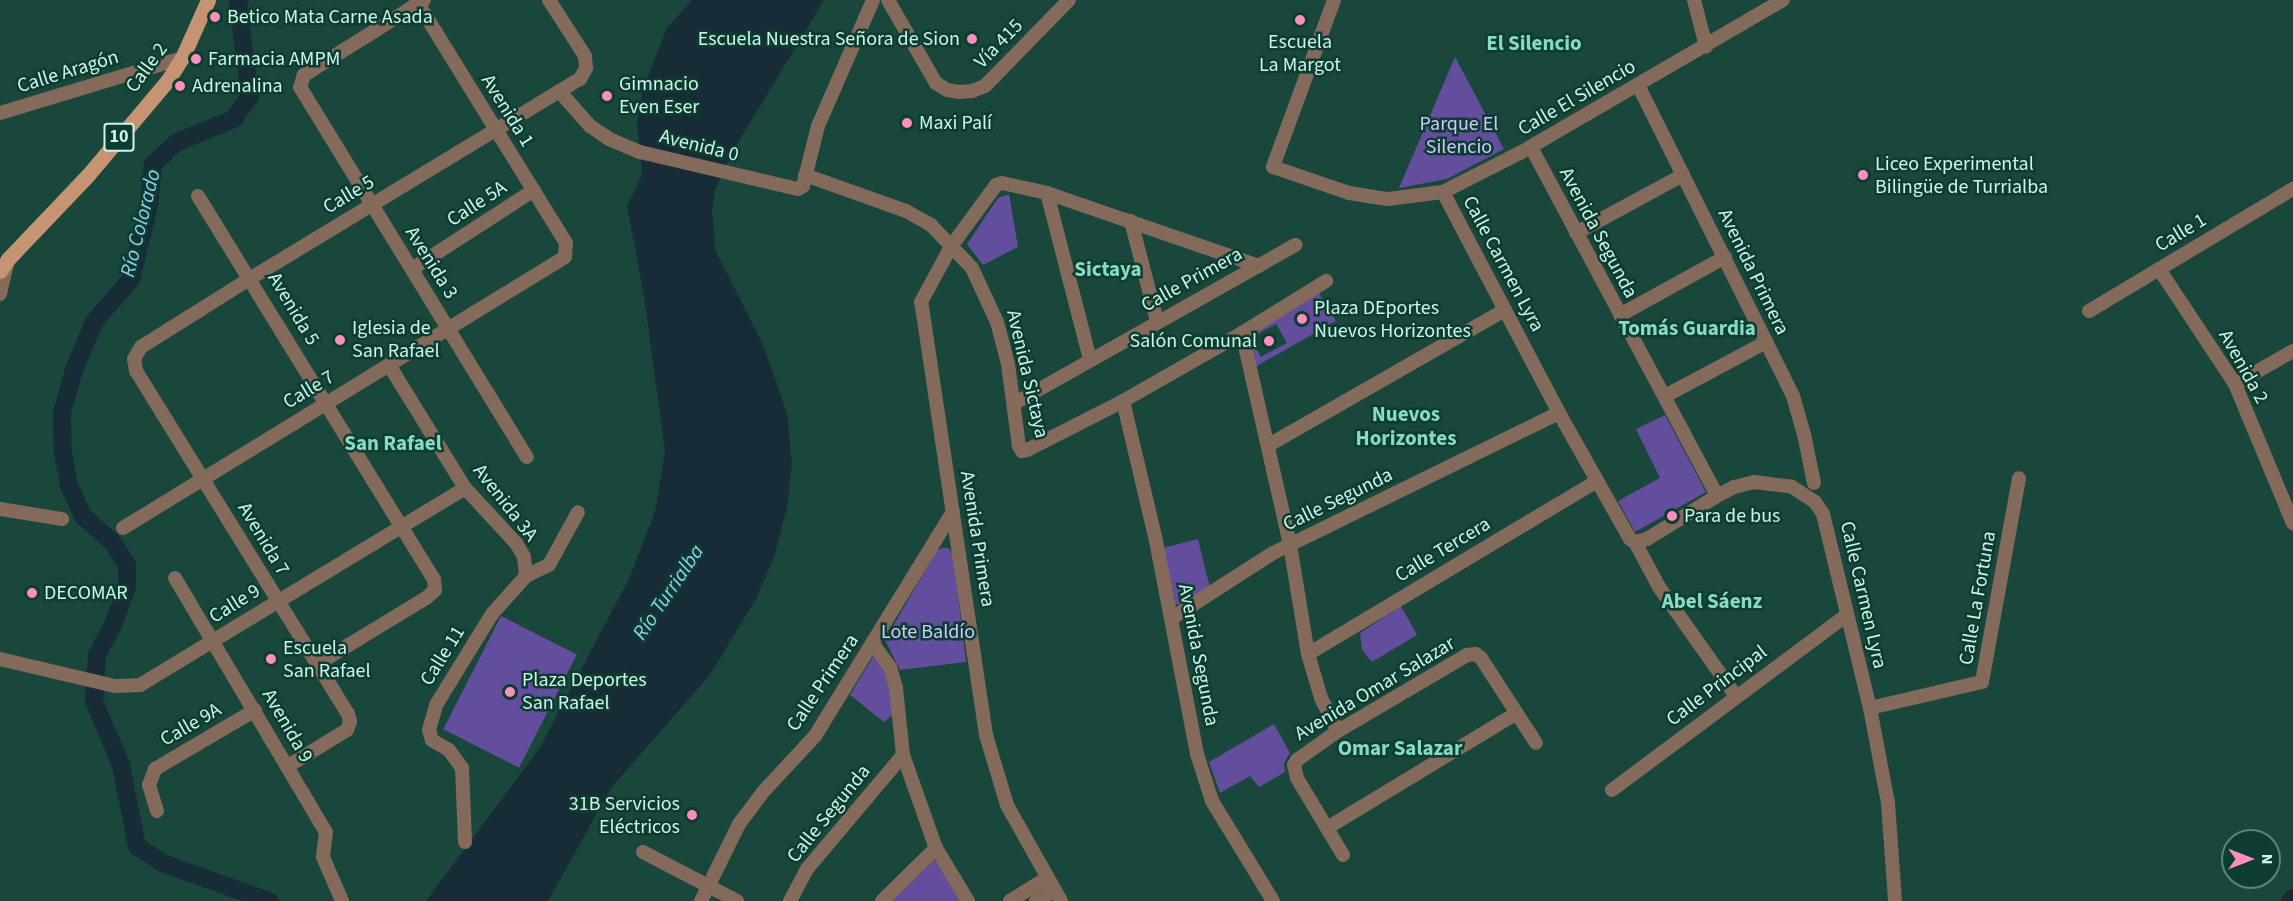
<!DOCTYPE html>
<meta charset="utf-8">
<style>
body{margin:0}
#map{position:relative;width:2293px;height:901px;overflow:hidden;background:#1a473b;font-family:"Source Sans 3",sans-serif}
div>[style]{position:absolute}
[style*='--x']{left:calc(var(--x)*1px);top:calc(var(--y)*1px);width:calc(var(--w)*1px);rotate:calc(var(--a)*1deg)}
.green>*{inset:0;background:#634d9d;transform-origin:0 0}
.water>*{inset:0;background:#182c37}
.river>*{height:18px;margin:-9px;padding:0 9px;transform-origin:9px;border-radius:9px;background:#182c37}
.minor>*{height:14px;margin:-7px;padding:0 7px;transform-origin:7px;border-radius:7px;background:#836a5a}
.major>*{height:15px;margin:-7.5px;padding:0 7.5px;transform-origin:7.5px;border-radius:7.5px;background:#c69473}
.dots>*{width:16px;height:16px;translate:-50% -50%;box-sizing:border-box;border:3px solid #0d3c31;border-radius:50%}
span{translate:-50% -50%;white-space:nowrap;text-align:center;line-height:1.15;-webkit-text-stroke:5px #0d3c31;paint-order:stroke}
.shield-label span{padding:2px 4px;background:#0d3c31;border:2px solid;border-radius:4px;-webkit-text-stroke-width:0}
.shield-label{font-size:18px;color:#cdf5e8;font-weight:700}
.poi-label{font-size:20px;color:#cdf5e8}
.left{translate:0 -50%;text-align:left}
.right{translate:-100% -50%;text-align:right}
.street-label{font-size:20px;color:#cdf5e8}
.park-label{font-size:20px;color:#d2c7ff}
.neighbourhood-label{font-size:21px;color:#87dbc3;font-weight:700}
.water-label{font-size:21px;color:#91cdef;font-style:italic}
.north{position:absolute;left:2221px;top:829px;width:60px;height:60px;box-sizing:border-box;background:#0d3c31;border:2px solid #5a867a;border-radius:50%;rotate:90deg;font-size:16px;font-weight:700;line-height:24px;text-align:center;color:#cdf5e8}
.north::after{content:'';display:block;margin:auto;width:21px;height:27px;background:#fd8ebe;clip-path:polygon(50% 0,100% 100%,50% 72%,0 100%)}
</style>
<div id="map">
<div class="green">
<div style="clip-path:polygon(1455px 57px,1504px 149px,1447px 179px,1399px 188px)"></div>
<div style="clip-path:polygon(1009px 194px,1018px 247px,983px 265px,967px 244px,998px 198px)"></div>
<div style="clip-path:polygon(evenodd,1317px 290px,1336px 321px,1255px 367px,1245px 334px,1317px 290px,1276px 324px,1287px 343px,1261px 357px,1250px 338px,1276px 324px)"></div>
<div style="clip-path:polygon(1665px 415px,1706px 492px,1635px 532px,1618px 501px,1660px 478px,1636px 429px)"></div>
<div style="clip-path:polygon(1198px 539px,1210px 588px,1187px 605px,1174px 604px,1163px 548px)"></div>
<div style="clip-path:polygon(943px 548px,948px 548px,953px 553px,966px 662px,900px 670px,885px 640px,937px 550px)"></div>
<div style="clip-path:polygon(1401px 606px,1417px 635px,1372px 662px,1362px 650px,1360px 633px)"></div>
<div style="left:501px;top:616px;width:85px;height:127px;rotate:27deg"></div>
<div style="clip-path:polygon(877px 650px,894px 680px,897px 711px,884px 722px,850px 695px)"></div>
<div style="clip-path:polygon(1274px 724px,1290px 753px,1284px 763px,1285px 772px,1259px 787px,1250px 776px,1220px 793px,1209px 762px)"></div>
<div style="clip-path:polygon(934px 859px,965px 901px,890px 901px)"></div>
</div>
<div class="water">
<div style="clip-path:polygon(692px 0,824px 0,734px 149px,715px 190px,712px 212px,716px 252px,762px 342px,787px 413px,792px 464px,787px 507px,774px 557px,756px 599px,709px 676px,611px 788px,548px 901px,426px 901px,539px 749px,630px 577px,655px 511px,665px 451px,644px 296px,627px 206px,642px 175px,637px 124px,642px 91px,667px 28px)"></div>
</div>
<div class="river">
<div style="--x:240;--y:0;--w:4;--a:117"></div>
<div style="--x:238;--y:4;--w:93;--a:82.6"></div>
<div style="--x:250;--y:96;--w:28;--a:125"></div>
<div style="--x:234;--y:119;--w:61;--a:158"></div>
<div style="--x:177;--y:142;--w:33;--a:137"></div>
<div style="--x:153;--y:164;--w:41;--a:95.6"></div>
<div style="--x:149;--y:205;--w:76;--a:103.7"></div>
<div style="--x:131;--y:279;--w:57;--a:130.7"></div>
<div style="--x:94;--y:322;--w:52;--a:112.6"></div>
<div style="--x:74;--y:370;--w:45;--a:105.6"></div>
<div style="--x:62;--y:413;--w:39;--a:89"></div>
<div style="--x:63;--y:452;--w:34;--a:80"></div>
<div style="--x:69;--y:485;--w:34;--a:66"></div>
<div style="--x:83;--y:516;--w:40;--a:42"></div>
<div style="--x:113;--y:543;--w:26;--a:58"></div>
<div style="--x:127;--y:565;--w:22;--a:90"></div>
<div style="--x:127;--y:587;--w:40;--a:110.2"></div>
<div style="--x:113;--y:625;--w:34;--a:118"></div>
<div style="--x:97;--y:655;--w:46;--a:93.7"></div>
<div style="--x:94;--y:701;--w:69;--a:67.1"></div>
<div style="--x:121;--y:765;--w:83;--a:78.8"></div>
<div style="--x:137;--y:846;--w:30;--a:34"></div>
<div style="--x:162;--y:863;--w:114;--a:19.6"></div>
<div style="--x:2290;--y:901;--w:4;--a:-45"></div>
</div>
<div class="minor">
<div style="--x:424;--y:0;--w:142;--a:148"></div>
<div style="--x:304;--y:75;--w:13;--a:108"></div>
<div style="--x:300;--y:87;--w:434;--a:58.5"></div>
<div style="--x:888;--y:0;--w:96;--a:60"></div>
<div style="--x:936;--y:83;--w:13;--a:32"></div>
<div style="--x:947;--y:90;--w:12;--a:9"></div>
<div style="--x:959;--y:92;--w:13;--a:-4"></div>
<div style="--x:972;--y:91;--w:14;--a:-21"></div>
<div style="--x:985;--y:86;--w:120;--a:-45.7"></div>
<div style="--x:1334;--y:0;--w:178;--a:110.1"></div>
<div style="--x:1273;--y:167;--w:80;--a:18.9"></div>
<div style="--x:1349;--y:193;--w:39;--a:9"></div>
<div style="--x:1388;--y:199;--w:55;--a:-7.3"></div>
<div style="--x:1443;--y:192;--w:86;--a:-26.9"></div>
<div style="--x:1520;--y:153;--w:304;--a:-30.2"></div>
<div style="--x:1694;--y:0;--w:48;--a:75.4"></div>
<div style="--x:1638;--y:85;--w:347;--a:63.5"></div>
<div style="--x:1793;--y:396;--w:40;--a:74"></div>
<div style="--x:1804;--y:434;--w:50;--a:78.5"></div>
<div style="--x:559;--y:91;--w:47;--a:48.5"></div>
<div style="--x:590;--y:126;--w:23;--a:34"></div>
<div style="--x:609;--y:139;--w:34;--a:23"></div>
<div style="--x:640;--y:152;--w:162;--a:13.2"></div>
<div style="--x:798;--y:189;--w:6;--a:-31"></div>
<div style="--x:803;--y:186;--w:62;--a:-76"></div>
<div style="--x:818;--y:126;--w:137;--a:-66.4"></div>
<div style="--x:0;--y:113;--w:190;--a:-16.8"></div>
<div style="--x:1531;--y:147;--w:395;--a:61.9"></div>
<div style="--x:805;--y:175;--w:107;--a:19.6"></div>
<div style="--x:906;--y:211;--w:29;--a:29"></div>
<div style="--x:931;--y:225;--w:59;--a:46.4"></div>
<div style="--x:972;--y:268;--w:60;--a:65.2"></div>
<div style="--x:997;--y:322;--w:43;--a:75.3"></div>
<div style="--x:1008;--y:364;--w:83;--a:82.4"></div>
<div style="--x:1019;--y:446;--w:6;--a:59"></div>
<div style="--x:1022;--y:451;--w:5;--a:-11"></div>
<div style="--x:1027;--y:450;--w:108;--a:-27"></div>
<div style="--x:1123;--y:401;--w:137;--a:-29.7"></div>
<div style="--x:1242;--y:333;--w:99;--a:-31.8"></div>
<div style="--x:1443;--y:192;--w:250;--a:62.3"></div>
<div style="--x:1559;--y:413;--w:145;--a:60.6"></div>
<div style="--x:1630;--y:539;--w:6;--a:31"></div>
<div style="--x:1635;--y:542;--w:12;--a:-14"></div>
<div style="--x:1647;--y:539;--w:82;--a:-31.6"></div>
<div style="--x:1717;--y:496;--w:19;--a:-28"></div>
<div style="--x:1734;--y:487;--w:21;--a:-14"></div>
<div style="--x:1754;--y:482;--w:38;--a:7"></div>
<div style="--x:1792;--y:487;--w:27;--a:33"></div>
<div style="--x:1815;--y:502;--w:14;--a:56"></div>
<div style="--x:1823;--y:514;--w:200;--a:76.4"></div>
<div style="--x:1870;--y:708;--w:97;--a:79.3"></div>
<div style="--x:1888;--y:803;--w:98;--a:85.9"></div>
<div style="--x:1047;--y:193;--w:171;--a:75.5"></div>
<div style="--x:198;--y:196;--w:450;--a:58.4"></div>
<div style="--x:434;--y:579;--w:11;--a:85"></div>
<div style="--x:435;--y:590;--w:12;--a:138"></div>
<div style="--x:426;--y:598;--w:129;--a:148.7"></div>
<div style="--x:1131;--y:221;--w:103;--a:75.4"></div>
<div style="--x:1576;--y:233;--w:122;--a:-28.5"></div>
<div style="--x:412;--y:269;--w:145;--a:-32.9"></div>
<div style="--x:2159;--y:269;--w:138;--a:56.5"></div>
<div style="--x:2235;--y:384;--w:151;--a:67.4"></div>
<div style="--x:0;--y:294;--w:36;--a:-77"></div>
<div style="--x:2089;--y:311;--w:238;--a:-30.9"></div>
<div style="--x:1620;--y:315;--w:120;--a:-28.9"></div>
<div style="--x:1242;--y:333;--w:217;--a:77.2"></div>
<div style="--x:1290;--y:545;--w:110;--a:80.6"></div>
<div style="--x:1308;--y:654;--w:46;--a:73.5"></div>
<div style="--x:1321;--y:698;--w:37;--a:63"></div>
<div style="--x:389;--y:365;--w:145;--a:58.3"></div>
<div style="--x:465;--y:488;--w:75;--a:47.2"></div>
<div style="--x:516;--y:543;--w:16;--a:60"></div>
<div style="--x:524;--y:557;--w:19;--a:84"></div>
<div style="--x:2235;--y:384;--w:67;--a:-29.6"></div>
<div style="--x:1665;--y:396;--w:115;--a:-28.1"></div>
<div style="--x:1123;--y:401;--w:144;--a:76.7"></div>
<div style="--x:1156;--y:541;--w:217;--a:79.1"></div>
<div style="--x:1197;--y:754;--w:49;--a:72.3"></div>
<div style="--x:1212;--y:801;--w:117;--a:58.6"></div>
<div style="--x:1015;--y:403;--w:322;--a:-29.4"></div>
<div style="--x:1269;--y:445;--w:272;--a:-29.8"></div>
<div style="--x:0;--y:509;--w:63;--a:9.2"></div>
<div style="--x:123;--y:528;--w:518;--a:-31.51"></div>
<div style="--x:565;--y:257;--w:14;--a:-86"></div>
<div style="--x:566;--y:243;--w:286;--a:-121.7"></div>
<div style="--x:1635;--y:542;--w:51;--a:61.9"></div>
<div style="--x:1659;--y:587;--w:133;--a:54.8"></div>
<div style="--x:175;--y:578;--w:295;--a:59.3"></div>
<div style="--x:326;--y:832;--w:25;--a:97"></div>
<div style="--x:323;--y:857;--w:48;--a:66.6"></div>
<div style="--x:1172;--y:618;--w:120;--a:-32.8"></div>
<div style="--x:1273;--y:553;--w:318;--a:-26.1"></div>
<div style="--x:873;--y:644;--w:29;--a:54"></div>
<div style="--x:890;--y:667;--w:22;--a:74"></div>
<div style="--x:896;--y:688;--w:67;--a:84"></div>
<div style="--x:903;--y:755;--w:99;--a:70.5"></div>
<div style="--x:936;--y:848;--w:62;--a:58.9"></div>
<div style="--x:1308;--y:654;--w:337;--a:-30.9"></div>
<div style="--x:0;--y:659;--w:118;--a:13.2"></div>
<div style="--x:115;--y:686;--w:25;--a:-2"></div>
<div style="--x:140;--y:685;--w:380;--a:-31.2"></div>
<div style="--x:1870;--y:708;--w:115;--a:-13.1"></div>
<div style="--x:1982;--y:682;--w:207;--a:-79.7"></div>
<div style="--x:288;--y:766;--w:69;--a:-31.4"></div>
<div style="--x:347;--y:730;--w:9;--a:-69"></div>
<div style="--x:350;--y:722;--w:8;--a:-104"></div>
<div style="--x:348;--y:714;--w:403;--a:-121.7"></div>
<div style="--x:136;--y:371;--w:12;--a:-99"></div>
<div style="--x:134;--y:359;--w:14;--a:-60"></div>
<div style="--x:141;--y:347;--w:130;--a:-32.1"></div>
<div style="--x:251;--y:278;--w:385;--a:-31.2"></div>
<div style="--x:580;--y:79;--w:13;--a:-61"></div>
<div style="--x:586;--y:68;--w:12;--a:-95"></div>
<div style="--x:585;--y:56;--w:67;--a:-122.7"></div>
<div style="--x:1612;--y:790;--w:293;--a:-36.7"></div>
<div style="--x:157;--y:811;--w:27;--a:-107"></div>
<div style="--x:149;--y:785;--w:17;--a:-69"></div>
<div style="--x:155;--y:769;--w:116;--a:-30.5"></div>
<div style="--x:1327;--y:828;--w:220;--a:-31.2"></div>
<div style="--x:465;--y:842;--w:74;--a:-92.3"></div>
<div style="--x:462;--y:768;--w:22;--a:-126"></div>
<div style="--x:449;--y:750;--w:20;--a:-150"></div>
<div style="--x:432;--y:740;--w:10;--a:-107"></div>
<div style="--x:429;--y:730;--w:26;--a:-74"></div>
<div style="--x:436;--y:705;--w:107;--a:-58.4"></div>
<div style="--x:492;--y:614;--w:51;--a:-48.2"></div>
<div style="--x:526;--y:576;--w:25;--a:-26"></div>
<div style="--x:549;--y:565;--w:60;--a:-61.3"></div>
<div style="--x:643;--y:852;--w:106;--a:27.5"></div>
<div style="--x:1343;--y:855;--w:90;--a:-120.9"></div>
<div style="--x:1297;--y:778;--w:13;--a:-103"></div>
<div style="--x:1294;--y:765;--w:6;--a:-59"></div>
<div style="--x:1297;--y:760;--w:50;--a:-35.3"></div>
<div style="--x:1338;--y:731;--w:150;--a:-30.5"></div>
<div style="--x:1467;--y:655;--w:9;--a:-6"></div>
<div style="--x:1476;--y:654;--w:6;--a:39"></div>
<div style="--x:1481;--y:658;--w:101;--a:57.1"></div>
<div style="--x:701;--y:901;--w:86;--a:-63.7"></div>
<div style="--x:739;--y:824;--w:39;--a:-53"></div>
<div style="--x:762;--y:793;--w:78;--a:-47.1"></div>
<div style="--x:815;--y:736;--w:263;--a:-58.4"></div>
<div style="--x:790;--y:901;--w:36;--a:-62"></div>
<div style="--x:807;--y:869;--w:149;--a:-49.9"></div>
<div style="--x:882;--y:901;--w:76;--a:-44.5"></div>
<div style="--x:1010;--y:901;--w:44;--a:-31.9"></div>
<div style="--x:1036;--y:901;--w:21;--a:-31"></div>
<div style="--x:1061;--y:901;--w:110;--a:-119.4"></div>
<div style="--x:1007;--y:805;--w:73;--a:-106.7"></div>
<div style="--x:986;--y:735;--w:438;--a:-98.5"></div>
<div style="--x:921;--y:302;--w:65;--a:-61.5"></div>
<div style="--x:952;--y:245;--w:74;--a:-53.7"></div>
<div style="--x:996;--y:185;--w:6;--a:-18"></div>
<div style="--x:1002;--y:183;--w:46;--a:12.5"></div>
<div style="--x:1047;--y:193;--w:224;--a:19"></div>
</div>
<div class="major">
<div style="--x:0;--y:271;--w:14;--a:-56"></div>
<div style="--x:8;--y:259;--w:116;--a:-46.4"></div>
<div style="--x:88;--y:175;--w:124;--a:-49.9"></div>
<div style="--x:168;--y:80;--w:26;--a:-58"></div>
<div style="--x:182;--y:58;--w:64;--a:-65.9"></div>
</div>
<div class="dots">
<div style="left:215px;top:17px;background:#fd8ebe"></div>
<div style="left:1300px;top:20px;background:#fd8ebe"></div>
<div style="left:972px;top:39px;background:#fd8ebe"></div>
<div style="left:196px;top:59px;background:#fd8ebe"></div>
<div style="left:180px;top:86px;background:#fd8ebe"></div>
<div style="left:607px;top:96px;background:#fd8ebe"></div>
<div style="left:907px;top:123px;background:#fd8ebe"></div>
<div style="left:1863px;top:175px;background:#fd8ebe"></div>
<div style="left:1302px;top:319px;background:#fd8ebe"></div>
<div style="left:340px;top:340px;background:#fd8ebe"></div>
<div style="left:1269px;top:341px;background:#fd8ebe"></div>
<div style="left:1672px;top:516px;background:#fd8ebe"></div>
<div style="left:32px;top:593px;background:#fd8ebe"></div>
<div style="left:271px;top:659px;background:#fd8ebe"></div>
<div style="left:510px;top:692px;background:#fd8ebe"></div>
<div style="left:692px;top:815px;background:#fd8ebe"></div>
</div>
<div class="shield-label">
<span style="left:119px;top:137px">10</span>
</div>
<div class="poi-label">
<span class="left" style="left:227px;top:17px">Betico Mata Carne Asada</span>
<span class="right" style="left:960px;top:39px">Escuela Nuestra Señora de Sion</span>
<span style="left:1300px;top:54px">Escuela<br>La Margot</span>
<span class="left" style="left:208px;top:59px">Farmacia AMPM</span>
<span class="left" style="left:619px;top:96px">Gimnacio<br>Even Eser</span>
<span class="left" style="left:192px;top:86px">Adrenalina</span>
<span class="left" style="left:919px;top:123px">Maxi Palí</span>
<span class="left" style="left:1875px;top:176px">Liceo Experimental<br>Bilingüe de Turrialba</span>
<span class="left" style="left:1314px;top:320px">Plaza DEportes<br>Nuevos Horizontes</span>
<span class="left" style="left:352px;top:340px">Iglesia de<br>San Rafael</span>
<span class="right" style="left:1257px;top:341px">Salón Comunal</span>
<span class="left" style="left:1684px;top:516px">Para de bus</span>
<span class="left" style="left:44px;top:593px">DECOMAR</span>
<span class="left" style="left:283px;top:660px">Escuela<br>San Rafael</span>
<span class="left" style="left:522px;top:692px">Plaza Deportes<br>San Rafael</span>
<span class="right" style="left:680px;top:816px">31B Servicios<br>Eléctricos</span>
</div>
<div class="street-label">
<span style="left:999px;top:44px;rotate:-46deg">Vía 415</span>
<span style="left:147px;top:68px;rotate:-54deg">Calle 2</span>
<span style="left:68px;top:72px;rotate:-17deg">Calle Aragón</span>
<span style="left:1577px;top:98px;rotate:-30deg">Calle El Silencio</span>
<span style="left:507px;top:111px;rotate:58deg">Avenida 1</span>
<span style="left:699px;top:146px;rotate:14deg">Avenida 0</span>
<span style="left:349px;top:195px;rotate:-31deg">Calle 5</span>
<span style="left:477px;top:204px;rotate:-33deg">Calle 5A</span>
<span style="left:1598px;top:233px;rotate:62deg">Avenida Segunda</span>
<span style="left:2181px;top:233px;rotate:-31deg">Calle 1</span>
<span style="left:431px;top:263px;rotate:58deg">Avenida 3</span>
<span style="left:1503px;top:264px;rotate:62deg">Calle Carmen Lyra</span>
<span style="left:1753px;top:272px;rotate:64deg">Avenida Primera</span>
<span style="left:1192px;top:280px;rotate:-29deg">Calle Primera</span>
<span style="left:293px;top:309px;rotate:59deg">Avenida 5</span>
<span style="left:2243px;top:367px;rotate:61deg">Avenida 2</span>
<span style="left:1027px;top:374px;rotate:77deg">Avenida Sictaya</span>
<span style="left:309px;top:390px;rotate:-31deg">Calle 7</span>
<span style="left:1338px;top:500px;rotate:-26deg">Calle Segunda</span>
<span style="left:505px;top:503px;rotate:52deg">Avenida 3A</span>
<span style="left:263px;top:539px;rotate:59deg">Avenida 7</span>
<span style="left:977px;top:539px;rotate:81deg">Avenida Primera</span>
<span style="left:1443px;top:550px;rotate:-31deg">Calle Tercera</span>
<span style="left:1863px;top:595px;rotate:77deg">Calle Carmen Lyra</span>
<span style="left:1978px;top:598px;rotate:-80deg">Calle La Fortuna</span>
<span style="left:235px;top:604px;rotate:-32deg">Calle 9</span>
<span style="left:1198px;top:655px;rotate:79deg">Avenida Segunda</span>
<span style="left:443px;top:656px;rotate:-58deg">Calle 11</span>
<span style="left:823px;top:683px;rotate:-56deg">Calle Primera</span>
<span style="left:1717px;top:686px;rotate:-37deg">Calle Principal</span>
<span style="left:1375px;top:689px;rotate:-31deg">Avenida Omar Salazar</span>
<span style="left:191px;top:725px;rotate:-30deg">Calle 9A</span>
<span style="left:287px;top:726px;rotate:60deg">Avenida 9</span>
<span style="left:829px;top:814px;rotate:-51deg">Calle Segunda</span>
</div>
<div class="park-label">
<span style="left:1459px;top:136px">Parque El<br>Silencio</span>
<span style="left:928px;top:632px">Lote Baldío</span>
</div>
<div class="neighbourhood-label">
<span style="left:1534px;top:43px">El Silencio</span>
<span style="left:1108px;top:269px">Sictaya</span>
<span style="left:1687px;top:328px">Tomás Guardia</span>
<span style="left:1406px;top:426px">Nuevos<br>Horizontes</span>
<span style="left:393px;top:443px">San Rafael</span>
<span style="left:1712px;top:601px">Abel Sáenz</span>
<span style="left:1400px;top:748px">Omar Salazar</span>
</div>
<div class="water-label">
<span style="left:140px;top:223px;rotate:-76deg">Río Colorado</span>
<span style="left:668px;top:592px;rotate:-56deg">Río Turrialba</span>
</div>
<div class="north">N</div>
</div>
